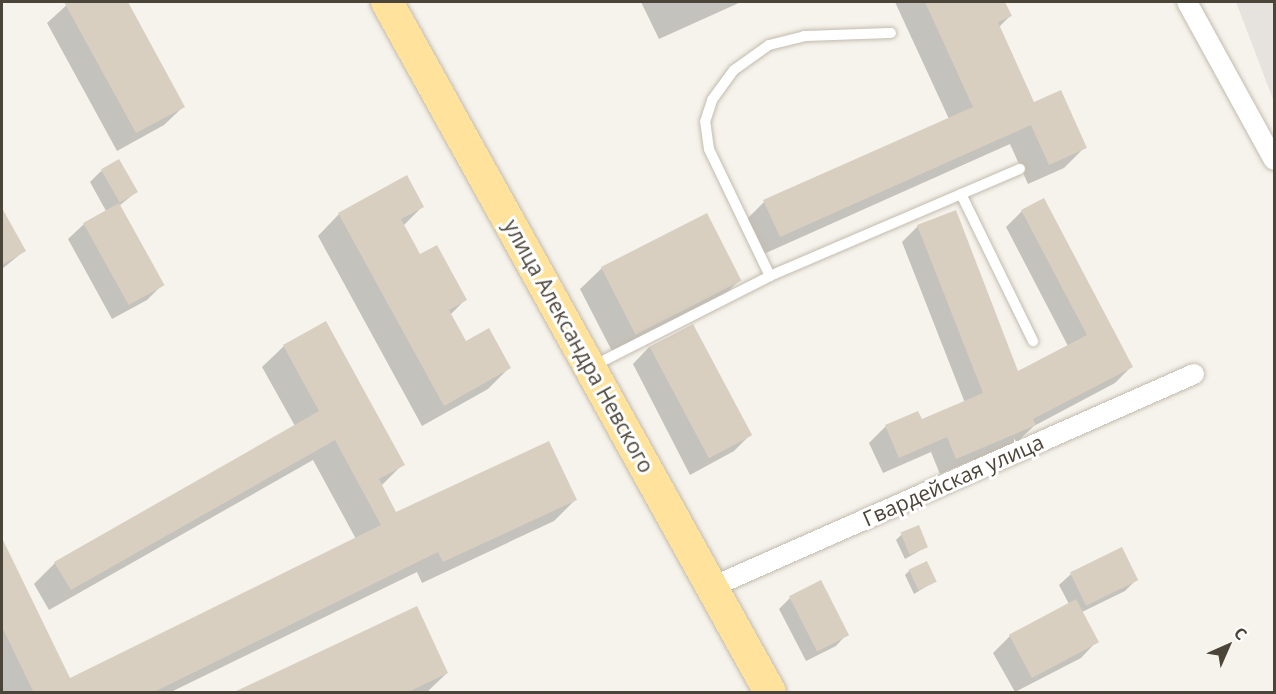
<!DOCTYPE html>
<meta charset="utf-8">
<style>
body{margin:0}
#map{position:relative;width:1276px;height:694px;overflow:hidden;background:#f6f3ec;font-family:"Open Sans",sans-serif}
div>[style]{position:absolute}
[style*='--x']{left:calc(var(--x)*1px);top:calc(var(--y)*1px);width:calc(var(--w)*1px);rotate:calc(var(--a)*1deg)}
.industrial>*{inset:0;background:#e6e2dd}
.shadow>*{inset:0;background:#0003}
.building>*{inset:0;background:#d8cfc1;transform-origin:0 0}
.roads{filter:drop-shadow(0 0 2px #c2bbae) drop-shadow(0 0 2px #c2bbae)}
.lane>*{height:10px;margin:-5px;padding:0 5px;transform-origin:5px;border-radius:5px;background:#fff}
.street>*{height:20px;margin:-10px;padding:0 10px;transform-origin:10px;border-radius:10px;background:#fff}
.primary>*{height:32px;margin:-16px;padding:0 16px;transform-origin:16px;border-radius:16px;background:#ffe39c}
span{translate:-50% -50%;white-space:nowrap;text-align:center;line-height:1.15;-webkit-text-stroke:6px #fff;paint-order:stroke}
.street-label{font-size:21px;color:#4b4439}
.frame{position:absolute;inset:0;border:3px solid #4b4439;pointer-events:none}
.north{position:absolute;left:1198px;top:616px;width:60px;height:60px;-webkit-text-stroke:4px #fff;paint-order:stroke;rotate:45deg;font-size:16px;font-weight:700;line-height:24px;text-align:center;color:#4b4439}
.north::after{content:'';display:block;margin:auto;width:21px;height:27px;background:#4b4439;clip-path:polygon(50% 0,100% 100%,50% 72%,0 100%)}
</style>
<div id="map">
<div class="industrial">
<div style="clip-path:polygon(1236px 2px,1274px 2px,1274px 102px)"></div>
</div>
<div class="shadow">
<div style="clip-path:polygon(70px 2px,126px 2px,183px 107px,164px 125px,117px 151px,47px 23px)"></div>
<div style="clip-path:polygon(641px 2px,741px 2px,659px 39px)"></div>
<div style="clip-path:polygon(895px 2px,1003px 2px,1010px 16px,999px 27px,1033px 104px,1085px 147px,1064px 168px,1028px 184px,1010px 144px,759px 256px,744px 222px,764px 202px,949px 119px)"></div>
<div style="clip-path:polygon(101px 171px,136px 192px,119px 206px,162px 285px,147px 300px,112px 319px,68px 239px,84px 224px,106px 211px,90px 182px)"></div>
<div style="clip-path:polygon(407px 177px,423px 206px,403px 226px,420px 256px,465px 300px,450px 315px,465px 343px,509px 368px,488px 389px,422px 426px,318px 236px,339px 214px)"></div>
<div style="clip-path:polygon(1022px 211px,1131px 367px,1115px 383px,1034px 426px,1018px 441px,940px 474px,931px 452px,883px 473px,869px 443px,885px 427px,917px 413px,921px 421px,965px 403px,902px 242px,918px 226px,955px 212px,1018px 373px,1068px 346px,1006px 227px)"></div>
<div style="clip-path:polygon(706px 215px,740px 280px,718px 301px,614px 355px,580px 289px,602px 268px)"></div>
<div style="clip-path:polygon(13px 231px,24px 251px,2px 269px,2px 238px)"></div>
<div style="clip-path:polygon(326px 323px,403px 464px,381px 486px,396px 514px,575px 500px,554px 521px,422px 583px,417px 572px,171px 692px,2px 692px,2px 542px,70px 680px,356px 539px,313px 460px,49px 610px,34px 584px,55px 563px,295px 426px,262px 367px,284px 346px)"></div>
<div style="clip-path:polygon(692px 326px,751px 434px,734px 451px,690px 475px,633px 364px,649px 347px)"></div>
<div style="clip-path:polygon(901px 535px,926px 547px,905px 559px,896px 540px)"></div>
<div style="clip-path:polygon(1121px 549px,1136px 580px,1125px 591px,1082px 612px,1097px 641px,1081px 658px,1015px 692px,993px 653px,1010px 636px,1069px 604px,1059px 585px,1071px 574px)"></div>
<div style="clip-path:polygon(910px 570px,935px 581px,914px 594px,905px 575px)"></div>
<div style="clip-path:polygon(790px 598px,847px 634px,836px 646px,806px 661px,779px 609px)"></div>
<div style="clip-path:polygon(447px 673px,427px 692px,241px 692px)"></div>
</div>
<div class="building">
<div style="clip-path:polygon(64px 2px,128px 2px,185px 107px,136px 133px)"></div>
<div style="clip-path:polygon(925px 2px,1005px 2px,1012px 16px,998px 22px,1034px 102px,1061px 90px,1087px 148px,1049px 165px,1031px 125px,780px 237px,763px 200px,973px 107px)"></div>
<div style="left:119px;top:159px;width:38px;height:21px;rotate:60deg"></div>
<div style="clip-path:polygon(407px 175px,424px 207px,401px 219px,420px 254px,437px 245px,467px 300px,449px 310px,466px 341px,489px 328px,511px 368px,444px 406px,338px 213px)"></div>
<div style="clip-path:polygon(1044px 198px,1133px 367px,1033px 419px,1036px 425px,956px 459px,947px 437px,899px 458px,885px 425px,918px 411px,922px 419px,983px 393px,917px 225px,956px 210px,1018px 371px,1087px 335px,1021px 210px)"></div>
<div style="left:119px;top:203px;width:94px;height:41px;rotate:61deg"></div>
<div style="clip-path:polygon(2px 208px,26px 251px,2px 265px)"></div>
<div style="left:707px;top:213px;width:76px;height:119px;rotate:63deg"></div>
<div style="clip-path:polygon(326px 321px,405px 465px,379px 479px,396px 512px,549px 441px,577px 500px,443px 562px,438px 552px,152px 693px,34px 693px,2px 627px,2px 538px,70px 678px,381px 525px,335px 440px,71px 590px,54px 562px,319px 411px,283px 345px)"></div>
<div style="left:693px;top:324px;width:126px;height:49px;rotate:62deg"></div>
<div style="left:919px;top:525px;width:24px;height:20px;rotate:68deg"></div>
<div style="left:1122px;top:547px;width:37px;height:58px;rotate:64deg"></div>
<div style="left:927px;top:561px;width:23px;height:20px;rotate:65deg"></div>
<div style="left:821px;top:580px;width:62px;height:36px;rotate:63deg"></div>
<div style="left:1076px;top:599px;width:49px;height:76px;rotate:62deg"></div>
<div style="clip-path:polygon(417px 606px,448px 673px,406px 693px,232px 693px)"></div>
</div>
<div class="roads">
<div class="lane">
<div style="--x:961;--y:194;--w:164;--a:63.9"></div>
<div style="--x:770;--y:276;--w:141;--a:-115.7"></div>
<div style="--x:709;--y:149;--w:27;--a:-98"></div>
<div style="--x:705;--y:122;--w:23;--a:-72"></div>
<div style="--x:712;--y:100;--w:37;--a:-54"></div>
<div style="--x:734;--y:70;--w:43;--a:-35.5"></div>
<div style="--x:769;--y:45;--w:36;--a:-14"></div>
<div style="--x:804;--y:36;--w:87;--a:-2"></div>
<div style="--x:591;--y:367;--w:201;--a:-26.9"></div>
<div style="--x:770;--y:276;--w:272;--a:-23.2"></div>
</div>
<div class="street">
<div style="--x:1187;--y:2;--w:180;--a:61.2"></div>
<div style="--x:712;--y:587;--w:527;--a:-23.84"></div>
</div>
<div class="primary">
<div style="--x:387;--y:2;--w:789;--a:60.97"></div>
</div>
</div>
<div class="street-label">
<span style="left:579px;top:346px;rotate:61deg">улица Александра Невского</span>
<span style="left:953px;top:480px;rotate:-24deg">Гвардейская улица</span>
</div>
<div class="frame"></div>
<div class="north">С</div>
</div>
